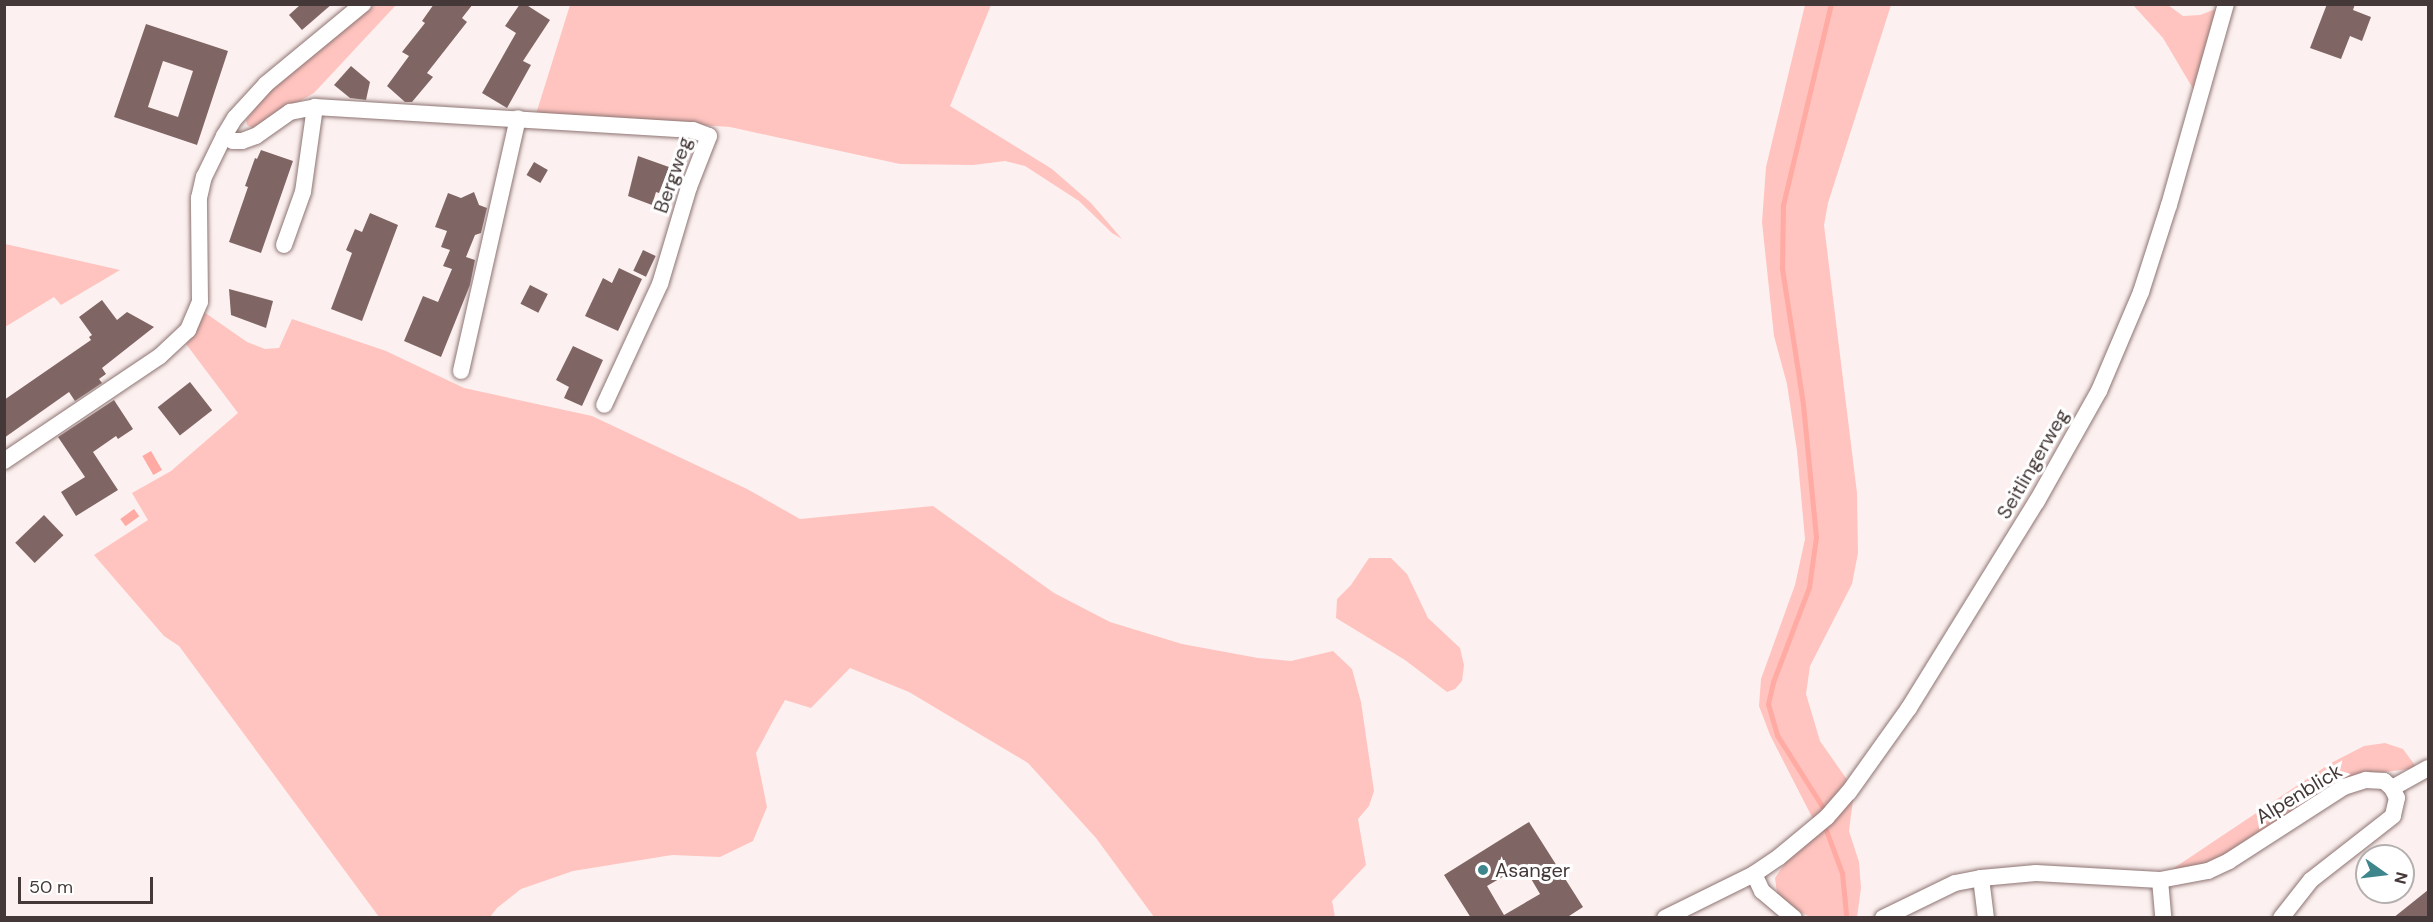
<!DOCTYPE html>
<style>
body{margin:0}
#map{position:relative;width:2433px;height:922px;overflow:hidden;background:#fcf1f0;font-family:"DM Sans",sans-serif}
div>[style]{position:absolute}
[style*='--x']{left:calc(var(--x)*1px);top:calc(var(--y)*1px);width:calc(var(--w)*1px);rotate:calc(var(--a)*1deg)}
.green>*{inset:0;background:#ffc4bf}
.water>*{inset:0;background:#ffaaa3;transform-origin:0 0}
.stream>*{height:5px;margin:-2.5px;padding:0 2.5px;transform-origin:2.5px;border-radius:2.5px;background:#ffaaa3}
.building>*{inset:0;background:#7f6664;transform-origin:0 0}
.roads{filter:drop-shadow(0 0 2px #8d7472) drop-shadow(0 0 2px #8d7472)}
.minor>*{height:16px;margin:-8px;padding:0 8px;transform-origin:8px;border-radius:8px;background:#fff}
.dots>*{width:16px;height:16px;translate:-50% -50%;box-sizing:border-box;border:3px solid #fff;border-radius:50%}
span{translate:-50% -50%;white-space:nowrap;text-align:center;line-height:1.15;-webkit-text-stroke:6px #fff;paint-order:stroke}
.street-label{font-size:20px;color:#443938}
.poi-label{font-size:20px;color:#443938}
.left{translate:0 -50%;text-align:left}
.frame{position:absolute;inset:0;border:6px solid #443938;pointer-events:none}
.north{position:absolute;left:2355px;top:844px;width:60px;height:60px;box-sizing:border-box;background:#fff;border:2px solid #b4b0af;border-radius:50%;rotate:104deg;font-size:16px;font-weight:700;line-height:24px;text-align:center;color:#443938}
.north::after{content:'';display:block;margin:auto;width:21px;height:27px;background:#3e858c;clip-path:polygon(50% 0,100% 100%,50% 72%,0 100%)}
.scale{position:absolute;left:18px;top:877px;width:135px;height:27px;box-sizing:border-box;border:3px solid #443938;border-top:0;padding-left:8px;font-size:18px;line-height:21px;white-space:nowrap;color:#443938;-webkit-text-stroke:4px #fff;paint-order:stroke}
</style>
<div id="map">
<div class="green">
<div style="clip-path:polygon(374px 5px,396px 5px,314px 93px,253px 128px,247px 125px,246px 120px,271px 88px)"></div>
<div style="clip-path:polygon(570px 5px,991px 5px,950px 106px,1052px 169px,1091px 203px,1122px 239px,1112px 233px,1079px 201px,1025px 166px,1005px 161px,973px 165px,900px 164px,730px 127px,536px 114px)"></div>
<div style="clip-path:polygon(1805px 5px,1891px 5px,1828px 203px,1824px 225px,1857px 493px,1858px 553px,1852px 584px,1810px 666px,1806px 694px,1820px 741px,1848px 781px,1813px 819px,1770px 735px,1759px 706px,1761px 679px,1795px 585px,1805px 539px,1797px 451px,1787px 384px,1774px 336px,1762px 222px,1766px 167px)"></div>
<div style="clip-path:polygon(2133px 5px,2168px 5px,2183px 16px,2200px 15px,2219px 8px,2195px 92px,2163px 38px)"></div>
<div style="clip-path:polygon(5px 244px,23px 248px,120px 270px,61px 305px,54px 297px,5px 327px)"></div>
<div style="clip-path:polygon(204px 312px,247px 342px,265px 349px,279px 348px,292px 319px,386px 351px,464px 388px,592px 416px,747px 489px,800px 519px,933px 506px,1054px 593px,1110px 622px,1182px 644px,1258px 658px,1291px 661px,1333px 651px,1352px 669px,1361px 702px,1374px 791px,1369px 806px,1358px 819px,1366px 865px,1332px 901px,1335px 917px,1154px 917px,1096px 838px,1028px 763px,909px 692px,850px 668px,811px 708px,785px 700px,773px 721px,756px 753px,767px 807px,753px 841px,720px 857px,672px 855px,573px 871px,521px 889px,497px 908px,490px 917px,379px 917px,179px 646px,164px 636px,94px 555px,148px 520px,132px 493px,171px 471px,238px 413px,186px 344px,194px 335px)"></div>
<div style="clip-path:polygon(1369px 558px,1391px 558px,1407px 574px,1428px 618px,1460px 648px,1464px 665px,1462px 681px,1455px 689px,1447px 692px,1405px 660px,1336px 618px,1337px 599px,1351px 585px)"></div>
<div style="clip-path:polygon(2385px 743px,2403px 749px,2417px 768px,2353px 776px,2232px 853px,2203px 865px,2168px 872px,2331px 763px,2364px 746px)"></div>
<div style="clip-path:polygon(1853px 799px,1849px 831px,1859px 862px,1861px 888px,1857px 917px,1810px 917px,1788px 906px,1777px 893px,1775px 878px,1785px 863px)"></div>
</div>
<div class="water">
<div style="left:151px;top:451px;width:22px;height:10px;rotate:60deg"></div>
<div style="left:134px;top:509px;width:9px;height:17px;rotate:54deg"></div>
</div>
<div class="stream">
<div style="--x:1822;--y:806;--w:84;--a:-122.4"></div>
<div style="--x:1777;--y:735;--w:32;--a:-106"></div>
<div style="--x:1768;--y:704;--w:23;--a:-77"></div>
<div style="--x:1773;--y:682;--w:102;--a:-69.2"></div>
<div style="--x:1809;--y:587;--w:50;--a:-82"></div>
<div style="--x:1816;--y:537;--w:134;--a:-95.6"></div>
<div style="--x:1803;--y:404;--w:138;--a:-98.8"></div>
<div style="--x:1782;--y:268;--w:63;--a:-89.1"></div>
<div style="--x:1783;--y:205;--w:207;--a:-76.6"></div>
<div style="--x:1826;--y:830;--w:46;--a:69.6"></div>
<div style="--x:1842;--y:873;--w:41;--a:84.4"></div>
</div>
<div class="building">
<div style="clip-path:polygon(301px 4px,332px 4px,302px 30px,289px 15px)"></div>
<div style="clip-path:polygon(434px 4px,473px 4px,462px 18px,467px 22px,427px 73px,433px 77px,412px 102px,405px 102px,387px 86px,409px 56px,402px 52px,425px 23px,422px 21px)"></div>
<div style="clip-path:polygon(520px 4px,525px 4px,550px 20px,523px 61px,531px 65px,507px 108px,482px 93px,516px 33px,505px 26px)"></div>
<div style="clip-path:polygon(2327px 4px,2355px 4px,2353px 10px,2371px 17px,2362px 41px,2350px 36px,2341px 59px,2310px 48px)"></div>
<div style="clip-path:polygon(evenodd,146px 24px,228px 51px,197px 145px,114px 117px,146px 24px,163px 61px,193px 71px,178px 117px,148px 107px,163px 61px)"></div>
<div style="clip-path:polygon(351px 66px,370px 82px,366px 100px,350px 98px,334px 85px)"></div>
<div style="clip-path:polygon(261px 150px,293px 161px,261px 253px,229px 242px,248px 187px,245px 186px,255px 158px,257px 159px)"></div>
<div style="clip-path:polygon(638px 156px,669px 167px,659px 193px,656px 192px,652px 205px,628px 196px)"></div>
<div style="left:534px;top:162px;width:16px;height:15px;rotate:30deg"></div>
<div style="clip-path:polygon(474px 192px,479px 205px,487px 208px,481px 233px,475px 235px,466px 257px,475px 260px,470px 285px,441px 357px,404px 341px,423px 296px,438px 302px,452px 269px,443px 266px,450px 250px,441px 247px,447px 231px,435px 227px,448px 193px,461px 198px)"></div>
<div style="clip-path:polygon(370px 213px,398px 225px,362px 321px,331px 309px,352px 253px,346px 250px,355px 229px,362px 232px)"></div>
<div style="left:643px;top:250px;width:14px;height:23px;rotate:25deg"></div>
<div style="clip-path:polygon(619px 268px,642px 279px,618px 331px,585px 316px,603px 278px,612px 283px)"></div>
<div style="left:530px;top:285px;width:20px;height:21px;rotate:27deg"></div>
<div style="clip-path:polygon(229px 289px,273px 301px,266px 328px,231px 315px)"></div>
<div style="clip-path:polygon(102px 300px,117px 320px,127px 312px,154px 327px,102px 368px,106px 374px,99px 379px,102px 383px,75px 401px,69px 392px,4px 438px,4px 400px,91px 340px,89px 337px,92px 335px,79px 317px)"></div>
<div style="clip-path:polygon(573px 346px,603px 360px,582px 406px,564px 398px,569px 387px,556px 380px)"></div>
<div style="left:190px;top:382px;width:36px;height:41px;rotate:52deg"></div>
<div style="clip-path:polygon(114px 400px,133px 429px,118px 439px,116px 436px,93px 452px,118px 490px,76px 516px,61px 492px,85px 477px,58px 437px)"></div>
<div style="left:44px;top:515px;width:28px;height:40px;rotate:46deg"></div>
<div style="clip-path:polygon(evenodd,1529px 822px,1583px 907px,1566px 918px,1471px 918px,1444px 875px,1529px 822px,1523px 865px,1540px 894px,1504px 915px,1487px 886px,1523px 865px)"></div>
<div style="clip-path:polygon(2428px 890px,2428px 918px,2393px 918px)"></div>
</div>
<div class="roads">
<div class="minor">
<div style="--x:224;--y:136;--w:10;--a:29"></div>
<div style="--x:233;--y:141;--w:9;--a:0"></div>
<div style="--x:242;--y:141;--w:15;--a:-20"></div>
<div style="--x:256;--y:136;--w:42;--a:-35.2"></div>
<div style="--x:290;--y:112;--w:25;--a:-11"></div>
<div style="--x:315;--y:107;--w:379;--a:3.5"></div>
<div style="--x:693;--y:130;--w:17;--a:21"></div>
<div style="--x:709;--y:136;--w:55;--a:111.4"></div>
<div style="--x:689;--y:187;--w:101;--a:106.6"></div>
<div style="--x:660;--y:284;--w:133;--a:114.8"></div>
<div style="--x:284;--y:245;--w:56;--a:-70.3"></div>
<div style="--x:303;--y:192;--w:86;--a:-82"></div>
<div style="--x:461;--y:371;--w:259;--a:-77.3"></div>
<div style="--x:4;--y:461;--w:187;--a:-33.9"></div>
<div style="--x:159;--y:357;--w:40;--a:-43"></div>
<div style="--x:188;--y:330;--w:30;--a:-67"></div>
<div style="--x:200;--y:302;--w:104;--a:-90.6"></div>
<div style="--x:199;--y:198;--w:22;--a:-77"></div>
<div style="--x:204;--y:177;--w:46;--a:-64"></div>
<div style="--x:224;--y:136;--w:21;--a:-59"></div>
<div style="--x:235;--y:118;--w:46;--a:-47.6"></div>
<div style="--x:266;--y:84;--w:126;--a:-39.5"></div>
<div style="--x:2392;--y:788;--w:41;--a:-29.1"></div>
<div style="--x:1754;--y:874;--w:19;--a:65"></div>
<div style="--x:1762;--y:891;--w:42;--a:40.2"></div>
<div style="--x:1981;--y:878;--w:40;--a:82.9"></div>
<div style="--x:2160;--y:880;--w:38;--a:85"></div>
<div style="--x:1665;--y:918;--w:99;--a:-26.3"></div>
<div style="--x:1754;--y:874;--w:30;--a:-34"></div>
<div style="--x:1779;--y:857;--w:62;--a:-39.8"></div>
<div style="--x:1827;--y:817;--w:33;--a:-49"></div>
<div style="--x:1849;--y:792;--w:103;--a:-54.5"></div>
<div style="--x:1909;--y:708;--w:243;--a:-58.3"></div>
<div style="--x:2037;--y:501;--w:126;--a:-60.6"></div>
<div style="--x:2099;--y:391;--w:108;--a:-67"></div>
<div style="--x:2141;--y:292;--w:91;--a:-72.2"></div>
<div style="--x:2169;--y:205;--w:209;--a:-74.2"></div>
<div style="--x:1883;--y:918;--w:80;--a:-25.9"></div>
<div style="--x:1955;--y:883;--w:26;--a:-11"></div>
<div style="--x:1981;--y:878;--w:55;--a:-5.2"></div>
<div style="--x:2036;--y:873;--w:124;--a:3.2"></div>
<div style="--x:2160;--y:880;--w:49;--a:-10.6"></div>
<div style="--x:2208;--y:871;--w:23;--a:-25"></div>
<div style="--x:2229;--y:861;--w:137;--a:-32.8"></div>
<div style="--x:2344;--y:787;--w:23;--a:-18"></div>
<div style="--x:2366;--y:780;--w:18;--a:3"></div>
<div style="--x:2384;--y:781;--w:11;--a:41"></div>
<div style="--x:2392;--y:788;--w:11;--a:63"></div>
<div style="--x:2397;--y:798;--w:18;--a:103"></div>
<div style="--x:2393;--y:816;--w:104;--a:142"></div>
<div style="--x:2311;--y:880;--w:48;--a:128.3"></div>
</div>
</div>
<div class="dots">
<div style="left:1483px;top:870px;background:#3e858c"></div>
</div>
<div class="street-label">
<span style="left:673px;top:175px;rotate:-71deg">Bergweg</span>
<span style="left:2033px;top:464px;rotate:-60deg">Seitlingerweg</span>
<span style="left:2299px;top:794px;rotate:-31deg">Alpenblick</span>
</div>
<div class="poi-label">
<span class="left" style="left:1495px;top:870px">Asanger</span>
</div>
<div class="frame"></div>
<div class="north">N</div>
<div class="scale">50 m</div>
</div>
